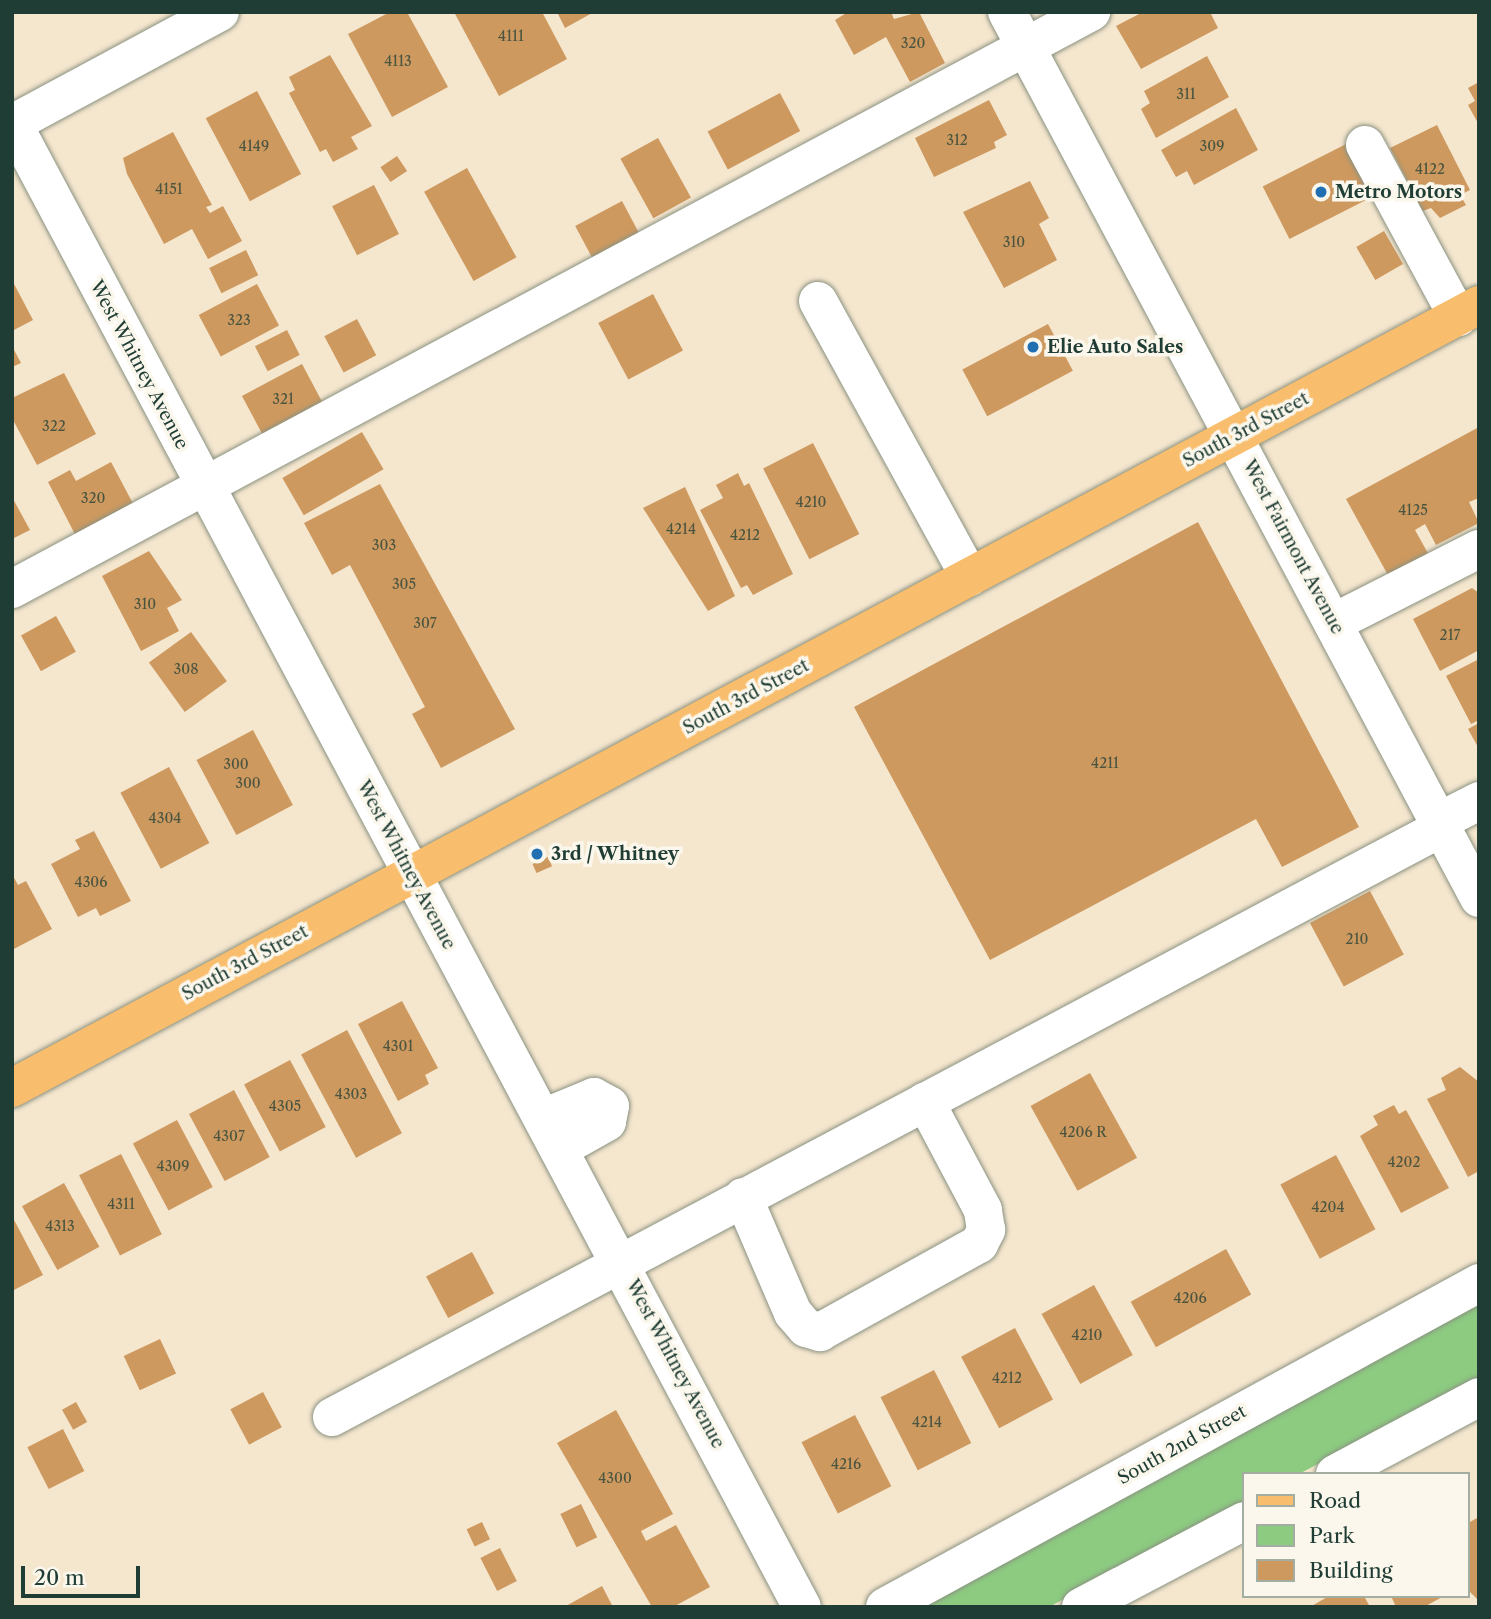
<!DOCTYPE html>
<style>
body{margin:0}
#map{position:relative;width:1491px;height:1619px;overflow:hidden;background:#f5e6ce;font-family:"Libre Caslon Text",serif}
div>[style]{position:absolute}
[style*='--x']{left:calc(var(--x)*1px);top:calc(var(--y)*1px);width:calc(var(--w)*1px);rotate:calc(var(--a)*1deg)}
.green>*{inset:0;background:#8dcb81}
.building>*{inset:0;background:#cd995f;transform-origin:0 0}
.roads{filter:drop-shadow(0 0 2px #8a9281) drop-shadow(0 0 2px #8a9281)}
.minor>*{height:38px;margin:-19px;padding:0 19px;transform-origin:19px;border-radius:19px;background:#fff}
.major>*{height:38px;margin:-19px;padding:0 19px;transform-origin:19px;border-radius:19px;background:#f9be6d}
.dots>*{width:19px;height:19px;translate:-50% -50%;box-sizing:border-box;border:4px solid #fbf7ec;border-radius:50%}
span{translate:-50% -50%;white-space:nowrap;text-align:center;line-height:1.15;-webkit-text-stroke:7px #fbf7ec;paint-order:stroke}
.number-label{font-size:14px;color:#4a543f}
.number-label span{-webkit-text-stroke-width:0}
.poi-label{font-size:18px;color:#1f3d34;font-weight:700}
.left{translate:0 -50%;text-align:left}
.street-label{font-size:18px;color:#1f3d34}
.frame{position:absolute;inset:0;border:14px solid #1f3d34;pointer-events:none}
.legend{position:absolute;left:1242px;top:1472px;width:228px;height:126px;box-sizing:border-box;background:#fbf7ec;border:2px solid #a3ada2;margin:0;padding:9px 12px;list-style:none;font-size:21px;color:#1f3d34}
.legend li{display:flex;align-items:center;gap:14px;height:35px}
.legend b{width:35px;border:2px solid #a3ada2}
.scale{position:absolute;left:21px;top:1566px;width:119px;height:32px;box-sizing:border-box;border:4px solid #1f3d34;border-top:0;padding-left:9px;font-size:21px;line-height:24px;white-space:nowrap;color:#1f3d34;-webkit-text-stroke:5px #fbf7ec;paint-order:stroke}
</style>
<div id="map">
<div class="green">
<div style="clip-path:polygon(1479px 1296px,1479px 1378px,1299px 1474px,1244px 1474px,1244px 1503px,1049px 1607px,898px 1607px)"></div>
</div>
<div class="building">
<div style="clip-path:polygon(390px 12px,407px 12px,448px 87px,392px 117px,348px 34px)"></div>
<div style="clip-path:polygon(454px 12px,542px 12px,567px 59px,499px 96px)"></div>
<div style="clip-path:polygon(557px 12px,594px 12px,565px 28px)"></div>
<div style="clip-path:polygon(848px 12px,891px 12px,894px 19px,919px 12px,945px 63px,910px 82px,886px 37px,854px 55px,835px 20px)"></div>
<div style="clip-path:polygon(1143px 12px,1210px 12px,1218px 28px,1141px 69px,1116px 26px)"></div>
<div style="clip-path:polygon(330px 55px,372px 126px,351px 137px,358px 149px,333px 162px,326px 149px,320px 152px,289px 93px,295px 90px,289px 77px)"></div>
<div style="clip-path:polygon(1207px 56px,1229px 97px,1156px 138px,1141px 109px,1150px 103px,1144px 91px)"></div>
<div style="clip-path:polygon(1479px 82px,1479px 125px,1468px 105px,1475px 101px,1468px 88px)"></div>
<div style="left:257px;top:91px;width:94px;height:58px;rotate:62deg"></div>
<div style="left:780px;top:93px;width:43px;height:82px;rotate:62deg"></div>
<div style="clip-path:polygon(989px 100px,1007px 135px,994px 142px,996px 148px,934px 177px,915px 138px)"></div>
<div style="clip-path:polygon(1236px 108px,1258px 150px,1194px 185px,1187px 171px,1176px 177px,1161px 150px)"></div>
<div style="clip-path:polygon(1437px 125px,1470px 190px,1460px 195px,1466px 205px,1440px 218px,1431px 208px,1423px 211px,1390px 148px)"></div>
<div style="clip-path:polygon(173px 132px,212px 205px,206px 207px,210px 213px,223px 206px,242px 241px,208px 259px,192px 229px,164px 244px,127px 174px,123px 158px)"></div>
<div style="left:658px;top:138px;width:68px;height:43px;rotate:61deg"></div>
<div style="left:1350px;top:142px;width:59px;height:98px;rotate:63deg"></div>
<div style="left:397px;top:156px;width:18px;height:20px;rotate:56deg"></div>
<div style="left:467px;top:168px;width:102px;height:49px;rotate:61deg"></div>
<div style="clip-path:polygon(1030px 181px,1049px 218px,1039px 224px,1057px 260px,1004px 288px,963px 212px)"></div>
<div style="left:374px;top:185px;width:55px;height:47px;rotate:63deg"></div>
<div style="left:622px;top:201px;width:41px;height:53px;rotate:62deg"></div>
<div style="left:1384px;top:231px;width:38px;height:32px;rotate:60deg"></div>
<div style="left:246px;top:250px;width:28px;height:41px;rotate:64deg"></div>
<div style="clip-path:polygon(12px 280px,33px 320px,12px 331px)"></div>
<div style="left:257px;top:284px;width:47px;height:66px;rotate:62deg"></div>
<div style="left:653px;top:294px;width:64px;height:62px;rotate:62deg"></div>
<div style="left:357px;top:319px;width:41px;height:37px;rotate:62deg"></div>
<div style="left:1048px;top:324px;width:53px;height:97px;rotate:62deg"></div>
<div style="left:287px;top:330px;width:28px;height:36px;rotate:63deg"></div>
<div style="clip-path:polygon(12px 346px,21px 363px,12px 367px)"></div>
<div style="left:302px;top:364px;width:44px;height:68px;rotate:62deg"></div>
<div style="clip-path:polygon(64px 373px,96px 434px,37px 465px,12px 418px,12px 398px)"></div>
<div style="clip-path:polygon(1479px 427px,1479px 498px,1469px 502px,1479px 523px,1436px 545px,1425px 524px,1415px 530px,1429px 555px,1389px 577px,1346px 499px)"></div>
<div style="left:362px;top:432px;width:43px;height:92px;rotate:60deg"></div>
<div style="left:813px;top:443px;width:102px;height:56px;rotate:63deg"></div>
<div style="clip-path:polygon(111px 462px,138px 513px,80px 544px,48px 482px,70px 470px,76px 481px)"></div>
<div style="clip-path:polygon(738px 473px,744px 486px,749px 483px,793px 574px,753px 595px,747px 585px,741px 588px,700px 510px,723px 498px,716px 485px)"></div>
<div style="clip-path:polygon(380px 484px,515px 729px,441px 768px,412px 714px,425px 707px,350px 565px,332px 575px,304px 523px)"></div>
<div style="clip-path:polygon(685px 487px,735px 596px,708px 611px,643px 508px)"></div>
<div style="clip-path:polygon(12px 497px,30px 530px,12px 539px)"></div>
<div style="clip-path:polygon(1198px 522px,1359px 827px,1282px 867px,1256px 819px,990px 960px,854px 707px)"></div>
<div style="clip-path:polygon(149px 551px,182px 600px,167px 608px,179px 631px,141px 651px,102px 576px)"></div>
<div style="clip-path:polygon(1472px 588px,1479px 593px,1479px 650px,1440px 671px,1413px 619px)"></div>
<div style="left:56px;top:616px;width:41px;height:40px;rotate:61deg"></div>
<div style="left:191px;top:632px;width:61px;height:52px;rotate:54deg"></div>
<div style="clip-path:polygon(1479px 659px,1479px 720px,1471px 724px,1446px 676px)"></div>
<div style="clip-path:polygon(1479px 723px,1479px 749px,1468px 729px)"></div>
<div style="left:253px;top:730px;width:85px;height:64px;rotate:62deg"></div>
<div style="left:169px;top:767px;width:86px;height:55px;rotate:62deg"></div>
<div style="clip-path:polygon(94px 831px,131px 901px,100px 916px,96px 908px,78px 917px,51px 864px,80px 849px,75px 840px)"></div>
<div style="left:548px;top:857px;width:10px;height:17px;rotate:66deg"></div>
<div style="clip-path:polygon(12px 874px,18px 885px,26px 881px,52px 929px,12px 950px)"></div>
<div style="left:1370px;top:891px;width:72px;height:68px;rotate:62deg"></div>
<div style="clip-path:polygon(402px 1001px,438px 1068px,425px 1075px,429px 1084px,398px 1101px,358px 1024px)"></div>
<div style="left:347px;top:1030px;width:117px;height:52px;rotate:62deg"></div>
<div style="left:290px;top:1060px;width:76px;height:52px;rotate:62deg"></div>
<div style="clip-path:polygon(1460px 1067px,1479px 1082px,1479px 1171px,1468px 1177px,1427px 1099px,1446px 1090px,1441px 1078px)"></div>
<div style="left:1090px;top:1073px;width:97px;height:68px;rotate:61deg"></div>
<div style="left:234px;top:1090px;width:76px;height:51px;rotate:62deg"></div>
<div style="clip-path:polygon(1394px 1105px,1399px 1114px,1406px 1110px,1449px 1188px,1401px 1213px,1360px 1136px,1378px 1125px,1373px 1116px)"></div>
<div style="left:177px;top:1120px;width:76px;height:50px;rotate:62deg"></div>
<div style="left:121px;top:1154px;width:90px;height:47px;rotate:63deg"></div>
<div style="left:1336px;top:1155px;width:84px;height:63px;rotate:62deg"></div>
<div style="left:64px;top:1183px;width:73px;height:48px;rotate:61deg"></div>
<div style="clip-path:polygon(12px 1216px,43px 1275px,12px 1291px)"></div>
<div style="left:1226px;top:1249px;width:52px;height:109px;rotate:61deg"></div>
<div style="left:472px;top:1252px;width:47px;height:52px;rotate:62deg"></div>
<div style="left:1094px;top:1285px;width:80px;height:60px;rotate:61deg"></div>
<div style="left:1015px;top:1328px;width:81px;height:61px;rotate:62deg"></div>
<div style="left:160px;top:1339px;width:38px;height:40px;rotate:65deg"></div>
<div style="left:934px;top:1370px;width:82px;height:60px;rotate:63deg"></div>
<div style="left:263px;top:1392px;width:40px;height:37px;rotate:62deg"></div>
<div style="left:76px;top:1402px;width:23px;height:16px;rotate:61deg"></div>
<div style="clip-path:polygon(616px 1410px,673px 1514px,641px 1531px,646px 1541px,676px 1525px,710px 1587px,673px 1607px,652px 1607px,557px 1443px)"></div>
<div style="left:855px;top:1415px;width:80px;height:60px;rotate:63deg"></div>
<div style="left:63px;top:1429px;width:47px;height:40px;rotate:63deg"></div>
<div style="left:581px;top:1504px;width:37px;height:23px;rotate:64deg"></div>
<div style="clip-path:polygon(1479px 1517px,1479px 1601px,1468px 1590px,1468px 1523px)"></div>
<div style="left:482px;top:1522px;width:19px;height:17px;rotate:65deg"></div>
<div style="left:500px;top:1548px;width:37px;height:22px;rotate:63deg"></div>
<div style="clip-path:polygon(602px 1586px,613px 1607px,564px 1607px)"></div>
<div style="clip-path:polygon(1329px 1596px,1364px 1596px,1370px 1607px,1310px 1607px)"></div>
<div style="clip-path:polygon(1391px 1596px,1444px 1596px,1424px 1607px,1396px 1607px)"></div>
</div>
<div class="roads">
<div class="minor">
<div style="--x:1007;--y:12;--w:1004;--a:61.95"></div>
<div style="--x:12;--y:122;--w:1682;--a:61.99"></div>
<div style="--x:12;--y:124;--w:236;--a:-28.3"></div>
<div style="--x:1365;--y:145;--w:196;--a:61.6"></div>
<div style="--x:818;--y:301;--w:315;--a:61.2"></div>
<div style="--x:12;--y:589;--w:1224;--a:-28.14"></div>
<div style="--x:1333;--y:623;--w:164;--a:-26.9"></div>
<div style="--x:1438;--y:822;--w:46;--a:-27.1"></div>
<div style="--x:543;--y:1118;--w:55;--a:-22.4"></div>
<div style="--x:594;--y:1097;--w:18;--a:29"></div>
<div style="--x:610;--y:1106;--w:16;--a:101"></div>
<div style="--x:607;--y:1122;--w:55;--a:150.6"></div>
<div style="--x:743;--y:1197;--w:126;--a:66.7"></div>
<div style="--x:793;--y:1313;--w:20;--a:49"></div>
<div style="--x:806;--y:1328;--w:15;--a:16"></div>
<div style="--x:820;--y:1332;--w:182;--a:-29"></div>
<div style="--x:979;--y:1244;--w:16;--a:-63"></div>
<div style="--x:986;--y:1230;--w:20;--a:-99"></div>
<div style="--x:983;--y:1210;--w:123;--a:-118"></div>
<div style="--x:332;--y:1417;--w:1256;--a:-27.97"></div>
<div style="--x:1335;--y:1474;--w:163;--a:-28.1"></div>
<div style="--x:885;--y:1607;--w:677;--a:-28.61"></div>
<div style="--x:1081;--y:1607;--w:184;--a:-27.8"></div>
</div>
<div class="major">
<div style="--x:12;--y:1088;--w:1663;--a:-28.09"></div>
</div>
</div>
<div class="dots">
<div style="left:1321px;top:192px;background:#1f6fb2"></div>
<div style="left:1033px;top:347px;background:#1f6fb2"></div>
<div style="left:537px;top:854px;background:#1f6fb2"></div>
</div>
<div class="number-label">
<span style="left:511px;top:36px">4111</span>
<span style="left:913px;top:43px">320</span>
<span style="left:398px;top:61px">4113</span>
<span style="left:1186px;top:94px">311</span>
<span style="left:957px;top:140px">312</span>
<span style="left:254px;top:146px">4149</span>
<span style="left:1212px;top:146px">309</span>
<span style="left:1430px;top:169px">4122</span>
<span style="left:169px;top:189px">4151</span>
<span style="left:1014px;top:242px">310</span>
<span style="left:239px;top:320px">323</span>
<span style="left:283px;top:399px">321</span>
<span style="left:54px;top:426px">322</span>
<span style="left:93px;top:498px">320</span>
<span style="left:811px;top:502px">4210</span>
<span style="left:1413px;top:510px">4125</span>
<span style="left:681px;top:529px">4214</span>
<span style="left:745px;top:535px">4212</span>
<span style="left:384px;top:545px">303</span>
<span style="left:404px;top:584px">305</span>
<span style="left:145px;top:604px">310</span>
<span style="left:425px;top:623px">307</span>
<span style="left:1450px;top:635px">217</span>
<span style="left:186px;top:669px">308</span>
<span style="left:1105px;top:763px">4211</span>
<span style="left:236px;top:764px">300</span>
<span style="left:248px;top:783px">300</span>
<span style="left:165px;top:818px">4304</span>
<span style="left:91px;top:882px">4306</span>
<span style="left:1357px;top:939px">210</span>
<span style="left:398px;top:1046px">4301</span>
<span style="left:351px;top:1094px">4303</span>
<span style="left:285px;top:1106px">4305</span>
<span style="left:1083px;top:1132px">4206 R</span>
<span style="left:229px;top:1136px">4307</span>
<span style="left:1404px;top:1162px">4202</span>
<span style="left:173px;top:1166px">4309</span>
<span style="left:121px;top:1204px">4311</span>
<span style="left:1328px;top:1207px">4204</span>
<span style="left:60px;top:1226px">4313</span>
<span style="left:1190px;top:1298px">4206</span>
<span style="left:1087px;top:1335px">4210</span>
<span style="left:1007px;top:1378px">4212</span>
<span style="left:927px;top:1422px">4214</span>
<span style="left:846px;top:1464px">4216</span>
<span style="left:615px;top:1478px">4300</span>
</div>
<div class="poi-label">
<span class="left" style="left:1335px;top:192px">Metro Motors</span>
<span class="left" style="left:1047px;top:347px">Elie Auto Sales</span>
<span class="left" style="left:551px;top:854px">3rd / Whitney</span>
</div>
<div class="street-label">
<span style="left:139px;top:365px;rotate:62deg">West Whitney Avenue</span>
<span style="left:1246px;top:430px;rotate:-28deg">South 3rd Street</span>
<span style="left:1293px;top:547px;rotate:62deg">West Fairmont Avenue</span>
<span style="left:746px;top:697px;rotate:-28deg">South 3rd Street</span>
<span style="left:406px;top:865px;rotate:62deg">West Whitney Avenue</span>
<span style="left:245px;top:963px;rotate:-28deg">South 3rd Street</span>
<span style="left:675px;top:1364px;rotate:62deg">West Whitney Avenue</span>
<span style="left:1182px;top:1445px;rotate:-29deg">South 2nd Street</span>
</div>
<div class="frame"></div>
<ul class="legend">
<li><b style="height:9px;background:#f9be6d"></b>Road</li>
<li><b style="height:19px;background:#8dcb81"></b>Park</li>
<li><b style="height:19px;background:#cd995f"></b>Building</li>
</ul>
<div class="scale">20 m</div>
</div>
